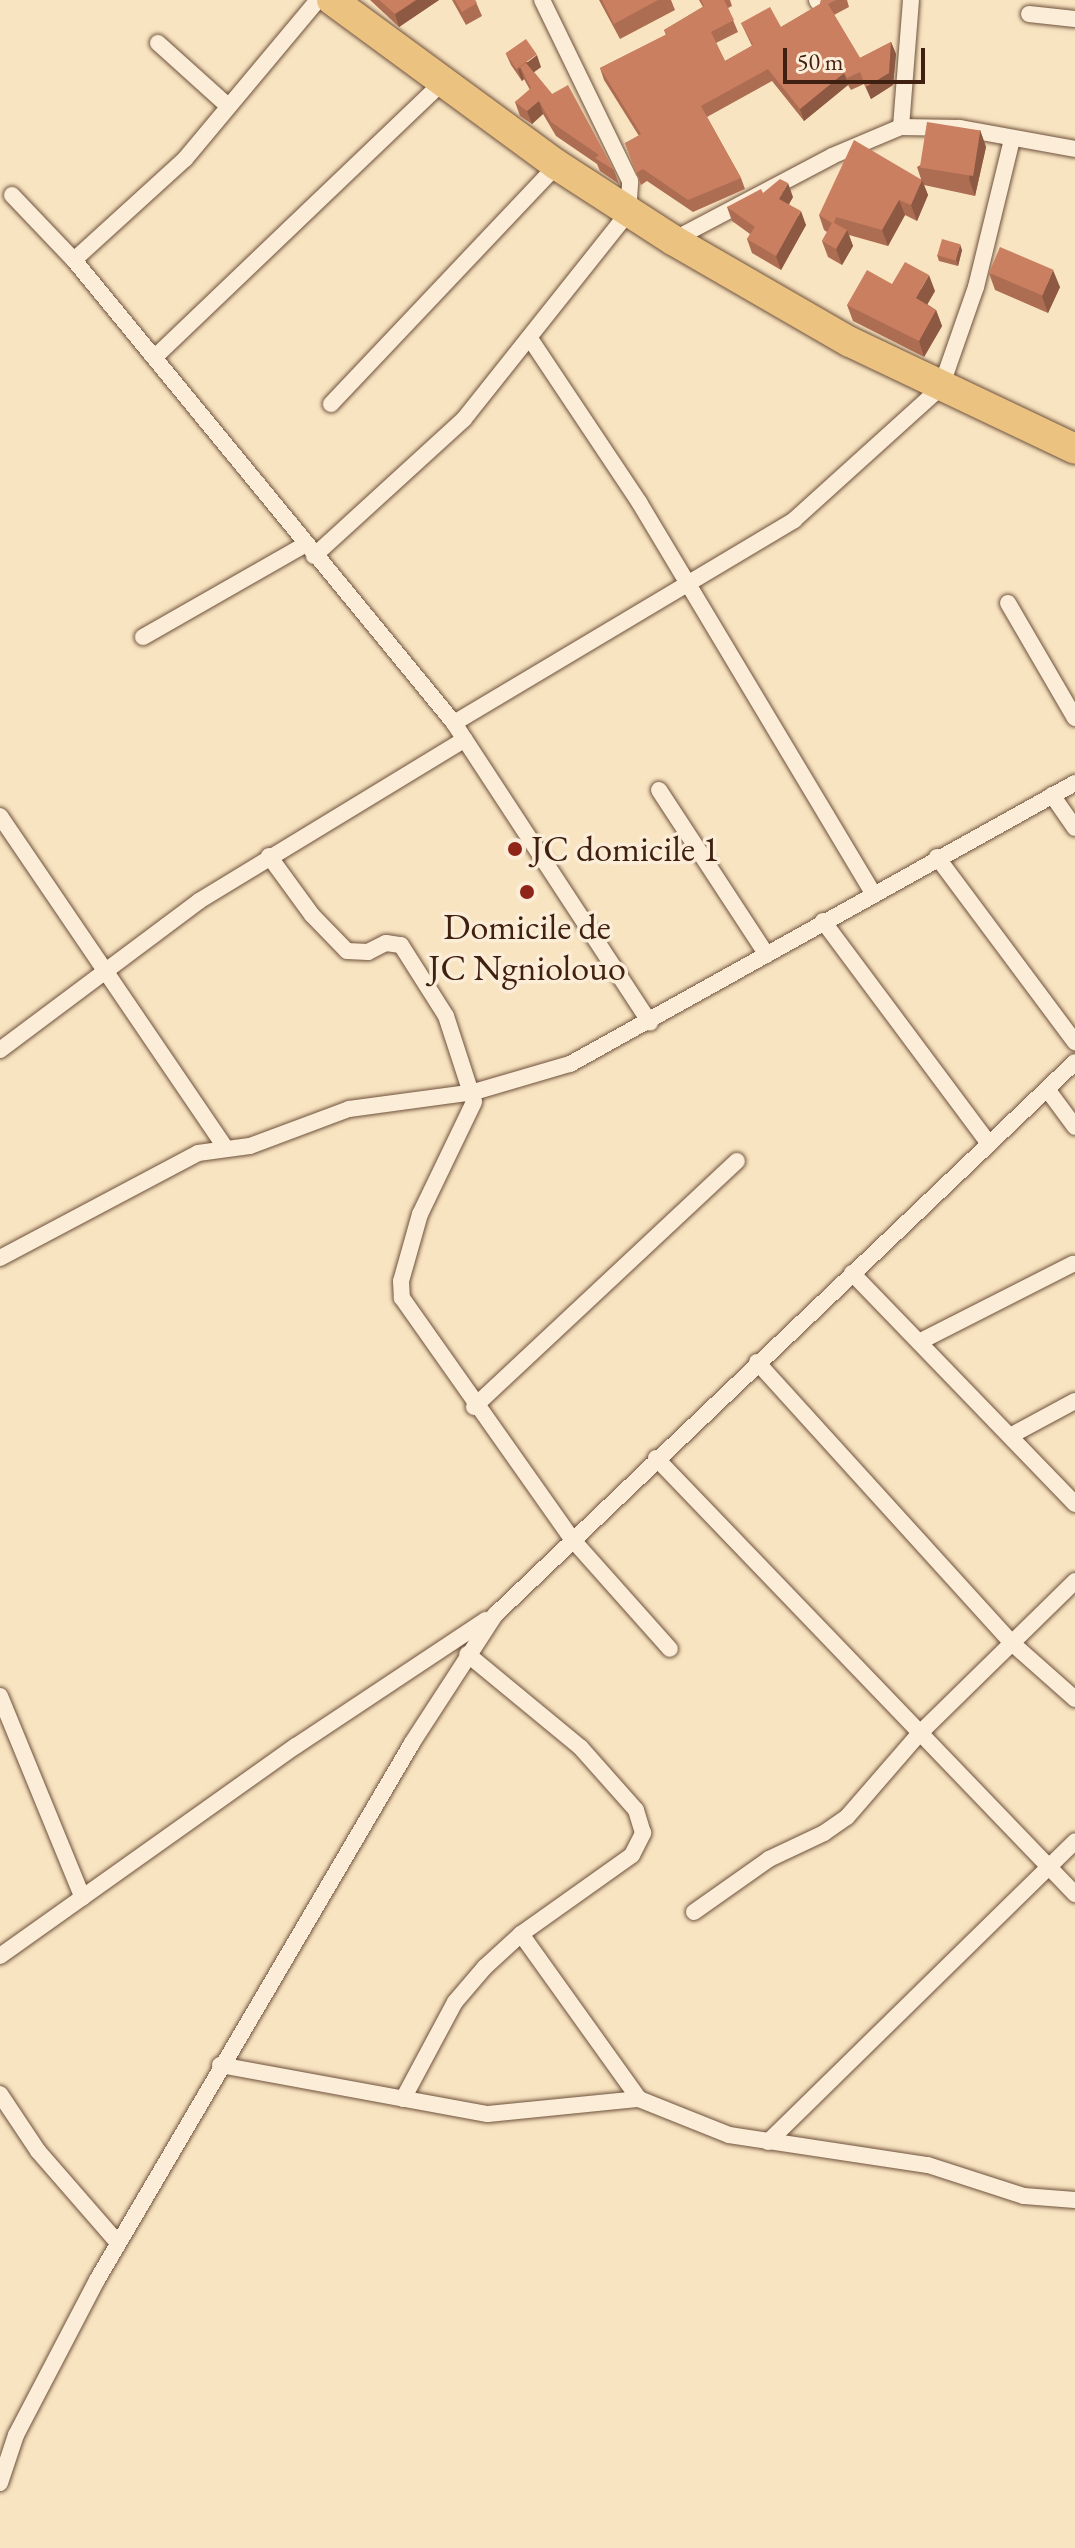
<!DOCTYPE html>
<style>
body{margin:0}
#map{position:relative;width:1075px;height:2548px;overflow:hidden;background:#f9e4c1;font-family:"EB Garamond",serif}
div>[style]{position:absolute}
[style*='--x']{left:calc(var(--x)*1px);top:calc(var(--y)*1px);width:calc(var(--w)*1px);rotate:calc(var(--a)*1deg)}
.roads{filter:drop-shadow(0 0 2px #6e513c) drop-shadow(0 0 2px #6e513c)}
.street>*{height:16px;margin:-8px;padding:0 8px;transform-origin:8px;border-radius:8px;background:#fbedd7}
.highway>*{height:30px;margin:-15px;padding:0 15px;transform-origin:15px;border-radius:15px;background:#ecc280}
.wall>*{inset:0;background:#ad6d53}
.shaded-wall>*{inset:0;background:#8d5943}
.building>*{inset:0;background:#c97f60;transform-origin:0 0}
.dots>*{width:22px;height:22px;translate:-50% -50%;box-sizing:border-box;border:4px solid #fbedd7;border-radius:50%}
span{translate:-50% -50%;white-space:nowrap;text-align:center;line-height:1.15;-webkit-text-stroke:7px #fbedd7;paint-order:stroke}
.poi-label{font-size:36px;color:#402010}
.left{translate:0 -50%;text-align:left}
.scale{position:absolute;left:783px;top:48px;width:142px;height:36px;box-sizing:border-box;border:4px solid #402010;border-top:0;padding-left:10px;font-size:24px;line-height:28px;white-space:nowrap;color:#402010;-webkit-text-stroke:6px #fbedd7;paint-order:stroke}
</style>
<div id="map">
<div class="roads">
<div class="street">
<div style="--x:817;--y:0;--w:2;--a:63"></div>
<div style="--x:1029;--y:14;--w:46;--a:6.2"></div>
<div style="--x:158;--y:43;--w:94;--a:42"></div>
<div style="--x:901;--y:127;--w:127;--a:-85.5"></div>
<div style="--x:12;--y:195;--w:90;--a:46.4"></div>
<div style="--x:74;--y:260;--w:599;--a:50.62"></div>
<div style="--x:454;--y:723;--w:358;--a:56.8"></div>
<div style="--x:673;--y:240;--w:180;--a:-27.8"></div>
<div style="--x:832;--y:156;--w:75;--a:-22.8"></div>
<div style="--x:901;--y:127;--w:59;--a:1"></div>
<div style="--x:960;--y:128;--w:117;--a:10.3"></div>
<div style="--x:74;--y:260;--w:150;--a:-42.3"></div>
<div style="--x:185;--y:159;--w:207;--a:-50.1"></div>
<div style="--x:531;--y:340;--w:195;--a:56.3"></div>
<div style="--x:639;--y:502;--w:456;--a:59.1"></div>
<div style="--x:155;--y:357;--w:397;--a:-43.7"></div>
<div style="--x:331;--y:404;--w:329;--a:-46.6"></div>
<div style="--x:314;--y:556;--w:203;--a:-42.4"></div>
<div style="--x:464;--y:419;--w:263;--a:-51.5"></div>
<div style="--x:628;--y:213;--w:32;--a:-86"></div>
<div style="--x:630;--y:181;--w:201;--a:-115.9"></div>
<div style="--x:1008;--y:603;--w:133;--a:59.8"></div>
<div style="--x:143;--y:637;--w:185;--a:-29.7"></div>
<div style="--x:454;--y:723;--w:396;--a:-30.8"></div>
<div style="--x:794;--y:520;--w:198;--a:-42.1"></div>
<div style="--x:941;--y:387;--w:106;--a:-70.7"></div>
<div style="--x:976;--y:287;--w:152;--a:-76.3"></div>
<div style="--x:659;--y:790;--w:197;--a:56.8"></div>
<div style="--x:1052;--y:795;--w:40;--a:55.1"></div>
<div style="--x:0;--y:816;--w:402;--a:55.8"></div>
<div style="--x:269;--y:856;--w:73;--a:53.9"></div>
<div style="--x:312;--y:915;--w:50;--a:45.8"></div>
<div style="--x:347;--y:951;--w:21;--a:3"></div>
<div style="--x:368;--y:952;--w:20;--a:-27"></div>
<div style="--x:386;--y:943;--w:15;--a:8"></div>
<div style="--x:401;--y:945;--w:84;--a:57.6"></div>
<div style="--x:446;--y:1016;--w:90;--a:72"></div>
<div style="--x:474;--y:1102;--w:124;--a:115.7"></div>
<div style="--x:420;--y:1214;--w:70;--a:105.8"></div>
<div style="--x:401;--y:1281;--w:17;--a:87"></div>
<div style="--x:402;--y:1298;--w:295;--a:54.8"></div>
<div style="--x:572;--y:1539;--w:147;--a:48.3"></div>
<div style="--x:937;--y:857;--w:231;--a:53.3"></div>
<div style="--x:823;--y:921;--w:278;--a:53.3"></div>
<div style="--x:0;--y:1050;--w:249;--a:-36.8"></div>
<div style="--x:199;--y:901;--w:311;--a:-31.3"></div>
<div style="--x:1047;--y:1089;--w:47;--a:53.6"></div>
<div style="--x:0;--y:1258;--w:224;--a:-27.9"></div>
<div style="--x:198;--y:1153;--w:52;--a:-7.7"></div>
<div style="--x:250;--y:1146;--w:106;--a:-20.5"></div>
<div style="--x:349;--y:1109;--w:126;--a:-7.7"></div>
<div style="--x:474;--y:1092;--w:100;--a:-16.3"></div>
<div style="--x:570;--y:1064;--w:578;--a:-29.09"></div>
<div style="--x:852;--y:1273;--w:321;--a:46"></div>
<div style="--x:919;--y:1342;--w:173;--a:-26.9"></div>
<div style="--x:757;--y:1362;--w:381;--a:47.8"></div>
<div style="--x:1013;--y:1644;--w:83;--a:41.6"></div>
<div style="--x:474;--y:1407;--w:360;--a:-43.1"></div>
<div style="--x:1010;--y:1436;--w:74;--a:-28.3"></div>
<div style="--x:656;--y:1458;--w:605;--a:46.14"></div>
<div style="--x:0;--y:1696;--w:218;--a:67.7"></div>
<div style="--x:694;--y:1912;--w:92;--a:-35.2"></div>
<div style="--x:769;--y:1859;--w:61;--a:-25.3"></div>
<div style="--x:824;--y:1833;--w:28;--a:-35"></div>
<div style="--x:847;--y:1817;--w:108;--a:-49.1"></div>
<div style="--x:918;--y:1735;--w:220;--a:-44.4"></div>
<div style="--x:521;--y:1934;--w:203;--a:54.4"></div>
<div style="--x:0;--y:1956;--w:363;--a:-35.4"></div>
<div style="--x:296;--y:1746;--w:228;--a:-33.6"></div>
<div style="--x:220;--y:2065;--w:272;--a:10.4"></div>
<div style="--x:488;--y:2114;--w:152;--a:-5.7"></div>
<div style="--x:639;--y:2099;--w:97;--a:21.8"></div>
<div style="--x:729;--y:2135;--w:201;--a:8.6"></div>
<div style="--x:928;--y:2165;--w:101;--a:17.9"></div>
<div style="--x:1024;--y:2196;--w:51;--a:4.5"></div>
<div style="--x:0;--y:2094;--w:69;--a:56.3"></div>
<div style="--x:38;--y:2151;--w:122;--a:49"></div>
<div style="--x:403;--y:2099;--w:110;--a:-61.8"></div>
<div style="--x:455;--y:2002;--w:46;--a:-49.4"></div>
<div style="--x:485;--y:1967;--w:49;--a:-42.5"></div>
<div style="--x:521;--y:1934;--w:136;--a:-35.4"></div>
<div style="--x:632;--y:1855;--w:25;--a:-63"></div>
<div style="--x:643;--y:1833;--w:24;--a:-107"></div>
<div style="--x:636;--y:1810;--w:84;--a:-131.6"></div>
<div style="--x:580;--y:1747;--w:146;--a:-140.5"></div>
<div style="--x:768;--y:2142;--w:430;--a:-44.4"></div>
<div style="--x:0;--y:2483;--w:51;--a:-71.6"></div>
<div style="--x:16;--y:2435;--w:175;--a:-62.4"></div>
<div style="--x:97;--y:2280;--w:623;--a:-59.6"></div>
<div style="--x:412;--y:1743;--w:153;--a:-57"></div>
<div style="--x:495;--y:1615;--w:801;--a:-43.63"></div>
</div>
<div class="highway">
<div style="--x:332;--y:0;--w:279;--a:36.3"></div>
<div style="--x:557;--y:165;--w:138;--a:32.9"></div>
<div style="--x:673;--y:240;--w:204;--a:30"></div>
<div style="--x:850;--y:342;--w:249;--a:25.4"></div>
</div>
</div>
<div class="wall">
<div style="clip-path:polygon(370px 0,439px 0,399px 27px)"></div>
<div style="clip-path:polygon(452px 0,475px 0,482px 16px,466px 25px)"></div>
<div style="clip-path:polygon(599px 0,671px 0,675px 10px,620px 39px)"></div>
<div style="clip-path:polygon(699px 0,730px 0,732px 6px,728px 8px,738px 32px,716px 43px,725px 61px,752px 46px,741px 23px,781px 27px,820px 4px,821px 0,847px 0,849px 7px,834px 15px,860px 58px,891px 42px,896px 54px,893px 85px,871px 99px,864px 84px,851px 90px,848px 85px,804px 121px,772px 81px,707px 117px,741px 178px,745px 189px,693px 212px,647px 181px,641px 185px,625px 143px,639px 136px,604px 80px,600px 68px,666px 35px,664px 30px,703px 7px)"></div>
<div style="clip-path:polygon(506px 54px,541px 67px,534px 72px,614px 170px,619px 184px,600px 171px,597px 164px,556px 136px,543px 114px,532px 124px,520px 116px,515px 102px,530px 90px,524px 79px,522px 81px,511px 65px)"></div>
<div style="clip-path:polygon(980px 130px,986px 147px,975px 196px,924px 185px,928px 195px,917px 221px,905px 215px,888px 246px,849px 235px,853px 246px,842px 265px,828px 257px,822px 241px,827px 232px,824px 230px,819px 215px,921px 179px,917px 167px)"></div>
<div style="clip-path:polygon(763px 193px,793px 197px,789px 204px,806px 225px,781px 270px,752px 253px,747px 239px,750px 234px,732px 221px,727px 207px)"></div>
<div style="clip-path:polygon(962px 250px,958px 266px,939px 261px,937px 255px)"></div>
<div style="clip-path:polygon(989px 273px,1060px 287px,1048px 313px,995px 290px)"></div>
<div style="clip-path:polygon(892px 284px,935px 291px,927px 304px,936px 310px,942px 326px,924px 357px,853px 321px,847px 305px)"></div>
</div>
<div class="shaded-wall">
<div style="clip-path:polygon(416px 0,439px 0,399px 27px,395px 14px)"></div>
<div style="clip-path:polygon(891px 42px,896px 54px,893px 85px,871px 99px,866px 87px)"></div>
<div style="clip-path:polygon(537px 55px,541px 67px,526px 78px,520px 68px)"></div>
<div style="clip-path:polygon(520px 68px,524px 79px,522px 81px,518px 70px)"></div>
<div style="clip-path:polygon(844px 73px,848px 85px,804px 121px,800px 109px)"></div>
<div style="clip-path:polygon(539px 101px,543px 114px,532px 124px,527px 111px)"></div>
<div style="clip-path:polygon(980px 130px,986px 147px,975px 196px,969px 179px)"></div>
<div style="clip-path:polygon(922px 180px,928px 195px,917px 221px,911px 205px)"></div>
<div style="clip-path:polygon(788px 183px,793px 197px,784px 213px,779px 199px)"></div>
<div style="clip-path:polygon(899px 200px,905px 215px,888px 246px,882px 230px)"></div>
<div style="clip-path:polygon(801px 211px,806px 225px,781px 270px,776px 256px)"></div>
<div style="clip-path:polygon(847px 230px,853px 246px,842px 265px,836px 249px)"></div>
<div style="clip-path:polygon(960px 244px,962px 250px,958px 266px,956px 260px)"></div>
<div style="clip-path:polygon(1053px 270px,1060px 287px,1048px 313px,1042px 296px)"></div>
<div style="clip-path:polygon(929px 275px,935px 291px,922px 314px,916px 298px)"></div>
<div style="clip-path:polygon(936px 310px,942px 326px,924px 357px,919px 341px)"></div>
</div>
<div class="building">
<div style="clip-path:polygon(379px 0,416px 0,395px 14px)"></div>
<div style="clip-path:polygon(455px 0,475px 0,477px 3px,462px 12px)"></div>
<div style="clip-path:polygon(602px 0,658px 0,614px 24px)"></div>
<div style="clip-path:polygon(701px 0,724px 0,734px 20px,711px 32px,725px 61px,753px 45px,741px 23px,770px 7px,781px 27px,820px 4px,821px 0,836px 0,828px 4px,860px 58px,891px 42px,889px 73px,866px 87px,860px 72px,847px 78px,844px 73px,800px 109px,768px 69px,701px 106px,741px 178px,688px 200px,643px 169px,636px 173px,625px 143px,641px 134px,600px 68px,667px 34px,664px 30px,704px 6px)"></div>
<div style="left:526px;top:39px;width:19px;height:25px;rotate:55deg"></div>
<div style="clip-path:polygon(526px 63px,552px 94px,568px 85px,614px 170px,595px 158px,599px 155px,551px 122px,539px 101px,527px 111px,515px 102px,531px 88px,520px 67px)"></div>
<div style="left:927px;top:122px;width:54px;height:46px;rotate:9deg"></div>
<div style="clip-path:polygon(854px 140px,922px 180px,911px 205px,899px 200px,882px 230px,836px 217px,834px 223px,847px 230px,836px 249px,822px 241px,832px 223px,819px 215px)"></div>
<div style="clip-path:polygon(780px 179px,788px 183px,779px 199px,801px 211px,776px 256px,747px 239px,755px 227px,727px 207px,761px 189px,763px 193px)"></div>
<div style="left:942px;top:239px;width:19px;height:17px;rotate:16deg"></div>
<div style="left:1000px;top:247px;width:58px;height:28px;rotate:23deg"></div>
<div style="clip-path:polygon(905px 262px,929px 275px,916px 298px,936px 310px,919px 341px,847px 305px,867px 270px,892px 284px)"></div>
</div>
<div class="dots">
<div style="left:515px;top:849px;background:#8f2418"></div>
<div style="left:527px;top:892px;background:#8f2418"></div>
</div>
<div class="poi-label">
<span class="left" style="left:531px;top:849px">JC domicile 1</span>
<span style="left:527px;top:947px">Domicile de<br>JC Ngniolouo</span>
</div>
<div class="scale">50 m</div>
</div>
